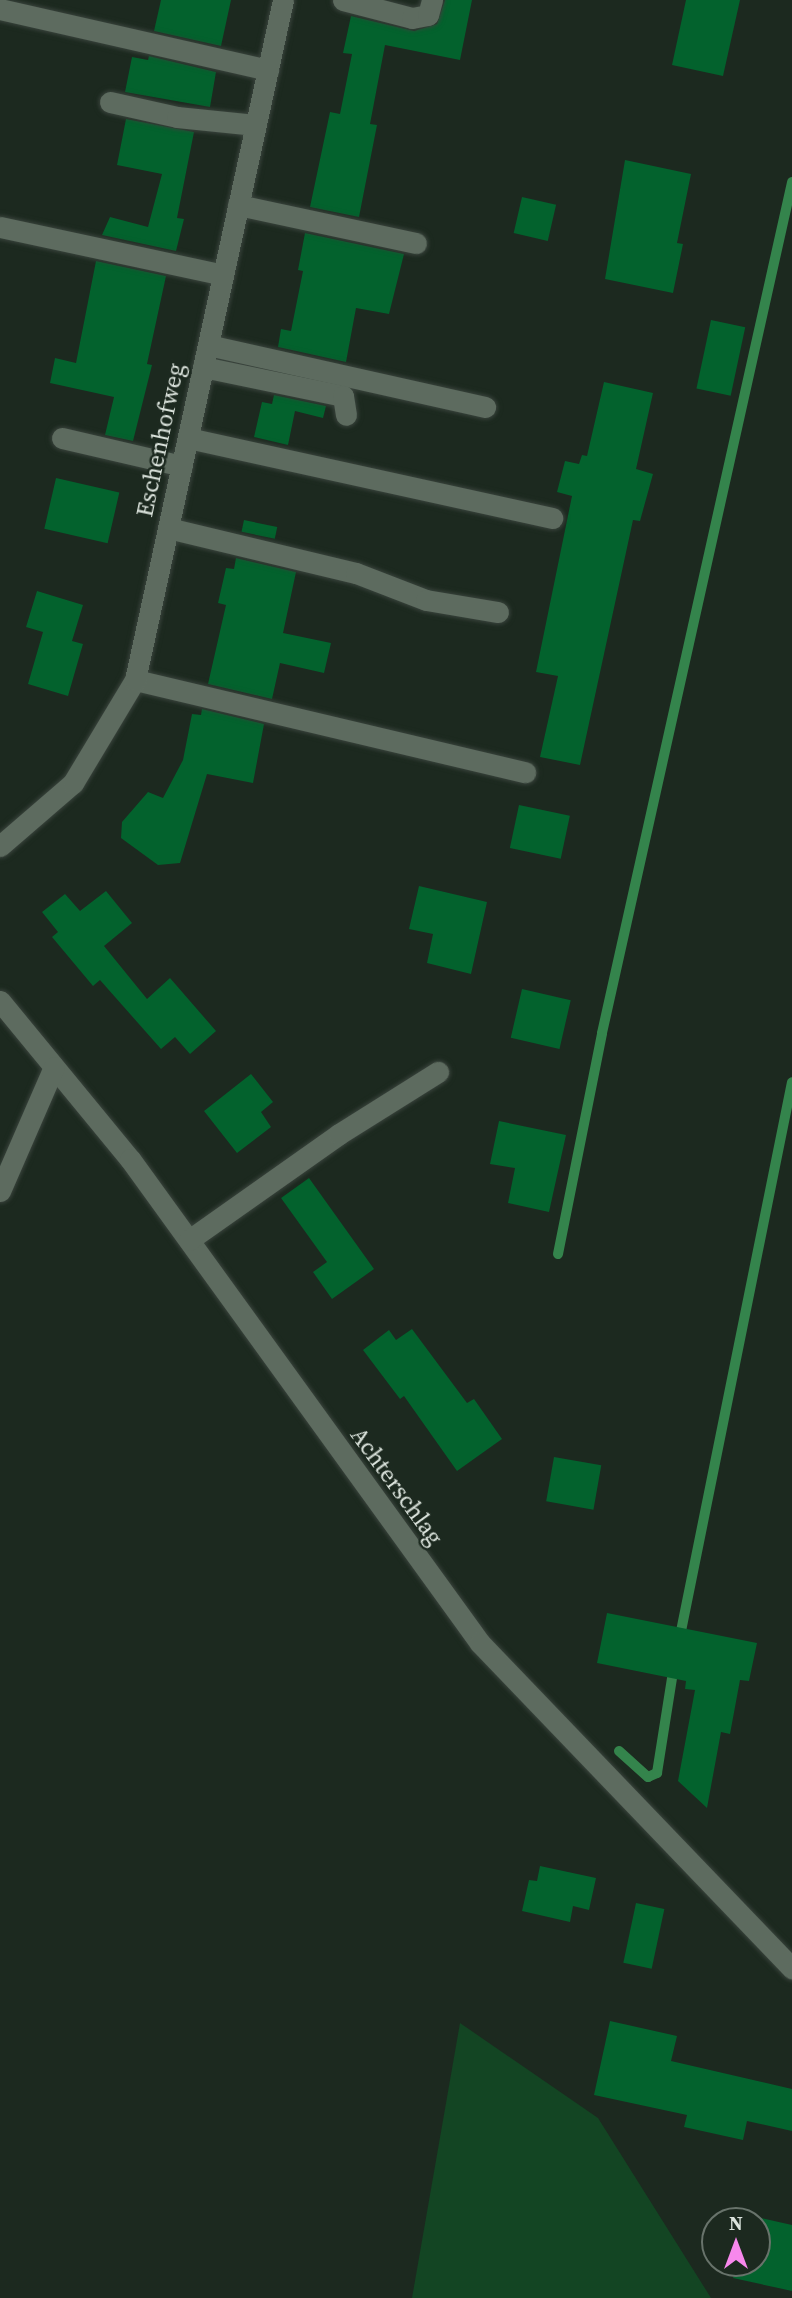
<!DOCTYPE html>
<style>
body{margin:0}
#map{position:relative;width:792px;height:2298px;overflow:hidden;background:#1c291f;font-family:"Source Serif 4",serif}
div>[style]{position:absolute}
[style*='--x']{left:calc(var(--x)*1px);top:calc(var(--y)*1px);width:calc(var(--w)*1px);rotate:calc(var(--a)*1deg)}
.green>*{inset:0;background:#134523}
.stream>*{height:10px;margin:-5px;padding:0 5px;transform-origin:5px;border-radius:5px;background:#34844c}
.building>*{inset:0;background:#03622d;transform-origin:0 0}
.roads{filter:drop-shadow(0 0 2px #39433c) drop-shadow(0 0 2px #39433c)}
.minor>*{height:21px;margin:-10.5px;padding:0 10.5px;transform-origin:10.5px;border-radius:10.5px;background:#5d6b5f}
span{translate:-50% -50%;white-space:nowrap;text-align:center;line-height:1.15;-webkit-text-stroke:5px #1c291f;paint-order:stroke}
.street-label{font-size:24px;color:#dbe3dc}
.north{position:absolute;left:701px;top:2207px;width:70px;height:70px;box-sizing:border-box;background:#1c291f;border:2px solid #68736b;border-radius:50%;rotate:0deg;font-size:19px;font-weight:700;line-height:28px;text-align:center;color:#dbe3dc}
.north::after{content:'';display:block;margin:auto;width:24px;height:32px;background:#f788ec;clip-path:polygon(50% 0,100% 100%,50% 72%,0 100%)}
</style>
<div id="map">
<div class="green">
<div style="clip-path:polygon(460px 2023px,598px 2118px,711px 2298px,412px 2298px)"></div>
</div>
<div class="stream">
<div style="--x:558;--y:1254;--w:225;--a:-78.7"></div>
<div style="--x:602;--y:1033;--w:872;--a:-77.41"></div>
<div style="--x:679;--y:1641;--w:570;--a:-78.57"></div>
<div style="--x:619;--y:1751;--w:39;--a:42"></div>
<div style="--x:648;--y:1777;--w:10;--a:-24"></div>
<div style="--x:657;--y:1773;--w:108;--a:-81"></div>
</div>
<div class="building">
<div style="clip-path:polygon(161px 0,231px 0,221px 46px,154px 31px)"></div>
<div style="clip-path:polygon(445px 0,472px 0,460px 60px,385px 45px,370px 124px,377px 125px,359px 217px,310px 207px,330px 112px,340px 114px,352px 54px,343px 53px,351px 16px,414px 31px,437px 24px)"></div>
<div style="clip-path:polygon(686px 0,740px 0,723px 76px,672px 65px)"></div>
<div style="clip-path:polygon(149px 56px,216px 72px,210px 107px,125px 92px,132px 57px,148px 60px)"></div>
<div style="clip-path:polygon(126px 119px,194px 132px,177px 218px,184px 219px,176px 251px,102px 235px,110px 217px,148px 227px,162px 174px,117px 165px)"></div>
<div style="clip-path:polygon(625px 160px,691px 174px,677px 243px,683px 244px,673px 293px,605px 279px)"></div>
<div style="left:522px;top:197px;width:35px;height:37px;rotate:13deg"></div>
<div style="clip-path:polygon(305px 233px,404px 254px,389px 314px,356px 308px,346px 362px,278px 347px,281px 329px,291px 331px,303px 271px,298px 270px)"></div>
<div style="clip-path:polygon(96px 261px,166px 276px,147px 364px,152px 365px,133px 441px,105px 435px,114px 397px,50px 383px,55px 358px,76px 363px)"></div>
<div style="left:711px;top:320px;width:35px;height:70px;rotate:12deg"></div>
<div style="clip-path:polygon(604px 382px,653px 393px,636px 469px,653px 474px,640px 521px,633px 520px,580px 765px,540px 757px,558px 676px,536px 672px,572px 496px,557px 492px,565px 461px,579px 464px,582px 455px,587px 456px)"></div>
<div style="clip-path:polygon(274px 395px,326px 406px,323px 418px,295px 411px,288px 445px,254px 437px,262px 402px,272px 404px)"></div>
<div style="left:56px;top:478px;width:65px;height:52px;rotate:13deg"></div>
<div style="left:244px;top:520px;width:34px;height:12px;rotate:12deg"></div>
<div style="clip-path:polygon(236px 558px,296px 572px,283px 633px,331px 643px,324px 673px,280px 663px,272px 699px,208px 684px,226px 605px,218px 603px,226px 568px,234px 569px)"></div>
<div style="clip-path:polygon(37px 591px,83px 605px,72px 641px,83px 644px,68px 696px,28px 684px,43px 632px,26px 627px)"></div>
<div style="clip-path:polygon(202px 709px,264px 724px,253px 783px,207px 774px,180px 863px,158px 865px,121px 838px,122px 822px,148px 792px,163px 798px,183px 760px,192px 714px,201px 715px)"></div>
<div style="left:519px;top:805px;width:52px;height:44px;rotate:12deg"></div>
<div style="clip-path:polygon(419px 886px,487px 902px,471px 974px,427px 963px,433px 934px,409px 929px)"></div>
<div style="clip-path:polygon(106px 891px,132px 923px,104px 946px,147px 999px,170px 978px,216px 1031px,190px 1054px,175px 1037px,161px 1049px,100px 980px,93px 986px,52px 937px,58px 932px,42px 912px,65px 894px,80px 911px)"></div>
<div style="left:522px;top:989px;width:50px;height:50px;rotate:13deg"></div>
<div style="clip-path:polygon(251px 1074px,273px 1102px,261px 1112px,271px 1127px,237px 1153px,204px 1111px)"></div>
<div style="clip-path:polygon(499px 1121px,566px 1135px,549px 1212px,508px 1203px,515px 1168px,490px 1164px)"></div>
<div style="clip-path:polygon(309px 1178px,374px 1269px,332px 1299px,313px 1272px,327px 1262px,281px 1198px)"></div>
<div style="clip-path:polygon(412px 1329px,467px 1403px,474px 1399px,502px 1439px,457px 1471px,404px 1396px,400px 1399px,363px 1350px,389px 1330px,396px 1340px)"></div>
<div style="left:554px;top:1457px;width:48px;height:45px;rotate:10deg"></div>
<div style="clip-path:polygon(607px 1613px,757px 1643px,749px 1681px,740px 1680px,730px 1734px,721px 1732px,707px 1808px,678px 1781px,695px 1690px,685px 1689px,686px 1681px,597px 1663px)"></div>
<div style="clip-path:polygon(540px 1866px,596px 1878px,589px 1910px,573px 1906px,570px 1922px,522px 1911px,529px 1880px,537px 1881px)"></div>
<div style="left:636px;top:1903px;width:29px;height:61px;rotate:12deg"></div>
<div style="clip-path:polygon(610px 2021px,677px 2036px,671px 2061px,792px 2089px,792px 2131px,747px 2121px,743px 2140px,684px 2127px,687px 2115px,594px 2095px)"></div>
<div style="clip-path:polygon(747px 2215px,792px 2225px,792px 2291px,733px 2278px,737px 2263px,757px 2263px,757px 2221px,746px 2221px)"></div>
</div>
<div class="roads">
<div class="minor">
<div style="--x:343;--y:0;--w:71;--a:14.6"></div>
<div style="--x:412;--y:18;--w:16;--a:-11"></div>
<div style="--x:428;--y:15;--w:16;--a:-75"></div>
<div style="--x:0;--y:9;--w:275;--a:12.8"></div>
<div style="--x:110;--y:102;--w:69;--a:12.6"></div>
<div style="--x:177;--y:117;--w:79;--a:5.8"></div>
<div style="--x:238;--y:205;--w:182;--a:12.1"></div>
<div style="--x:0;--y:227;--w:228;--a:12.1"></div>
<div style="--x:208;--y:345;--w:284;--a:12.6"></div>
<div style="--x:203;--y:367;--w:143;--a:11.7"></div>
<div style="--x:343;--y:396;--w:19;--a:81"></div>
<div style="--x:62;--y:438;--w:123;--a:13.1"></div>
<div style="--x:188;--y:438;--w:373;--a:12.4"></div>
<div style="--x:168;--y:528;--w:193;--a:13.5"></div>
<div style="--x:356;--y:573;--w:75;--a:21.1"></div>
<div style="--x:426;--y:600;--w:73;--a:9.5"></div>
<div style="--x:135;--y:680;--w:401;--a:13.3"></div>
<div style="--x:0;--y:846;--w:96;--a:-40.8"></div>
<div style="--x:73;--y:783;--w:120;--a:-59"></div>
<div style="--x:135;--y:680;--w:696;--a:-77.72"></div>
<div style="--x:0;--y:1001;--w:205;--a:50.6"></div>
<div style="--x:130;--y:1159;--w:597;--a:54.13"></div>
<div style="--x:480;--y:1643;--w:451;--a:46.2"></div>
<div style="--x:0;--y:1191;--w:135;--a:-66.5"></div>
<div style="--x:189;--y:1240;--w:184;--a:-35.2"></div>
<div style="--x:339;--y:1134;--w:117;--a:-32.1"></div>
</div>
</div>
<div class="street-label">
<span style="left:160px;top:440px;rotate:-78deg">Eschenhofweg</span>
<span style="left:397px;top:1486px;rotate:54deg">Achterschlag</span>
</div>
<div class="north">N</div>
</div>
